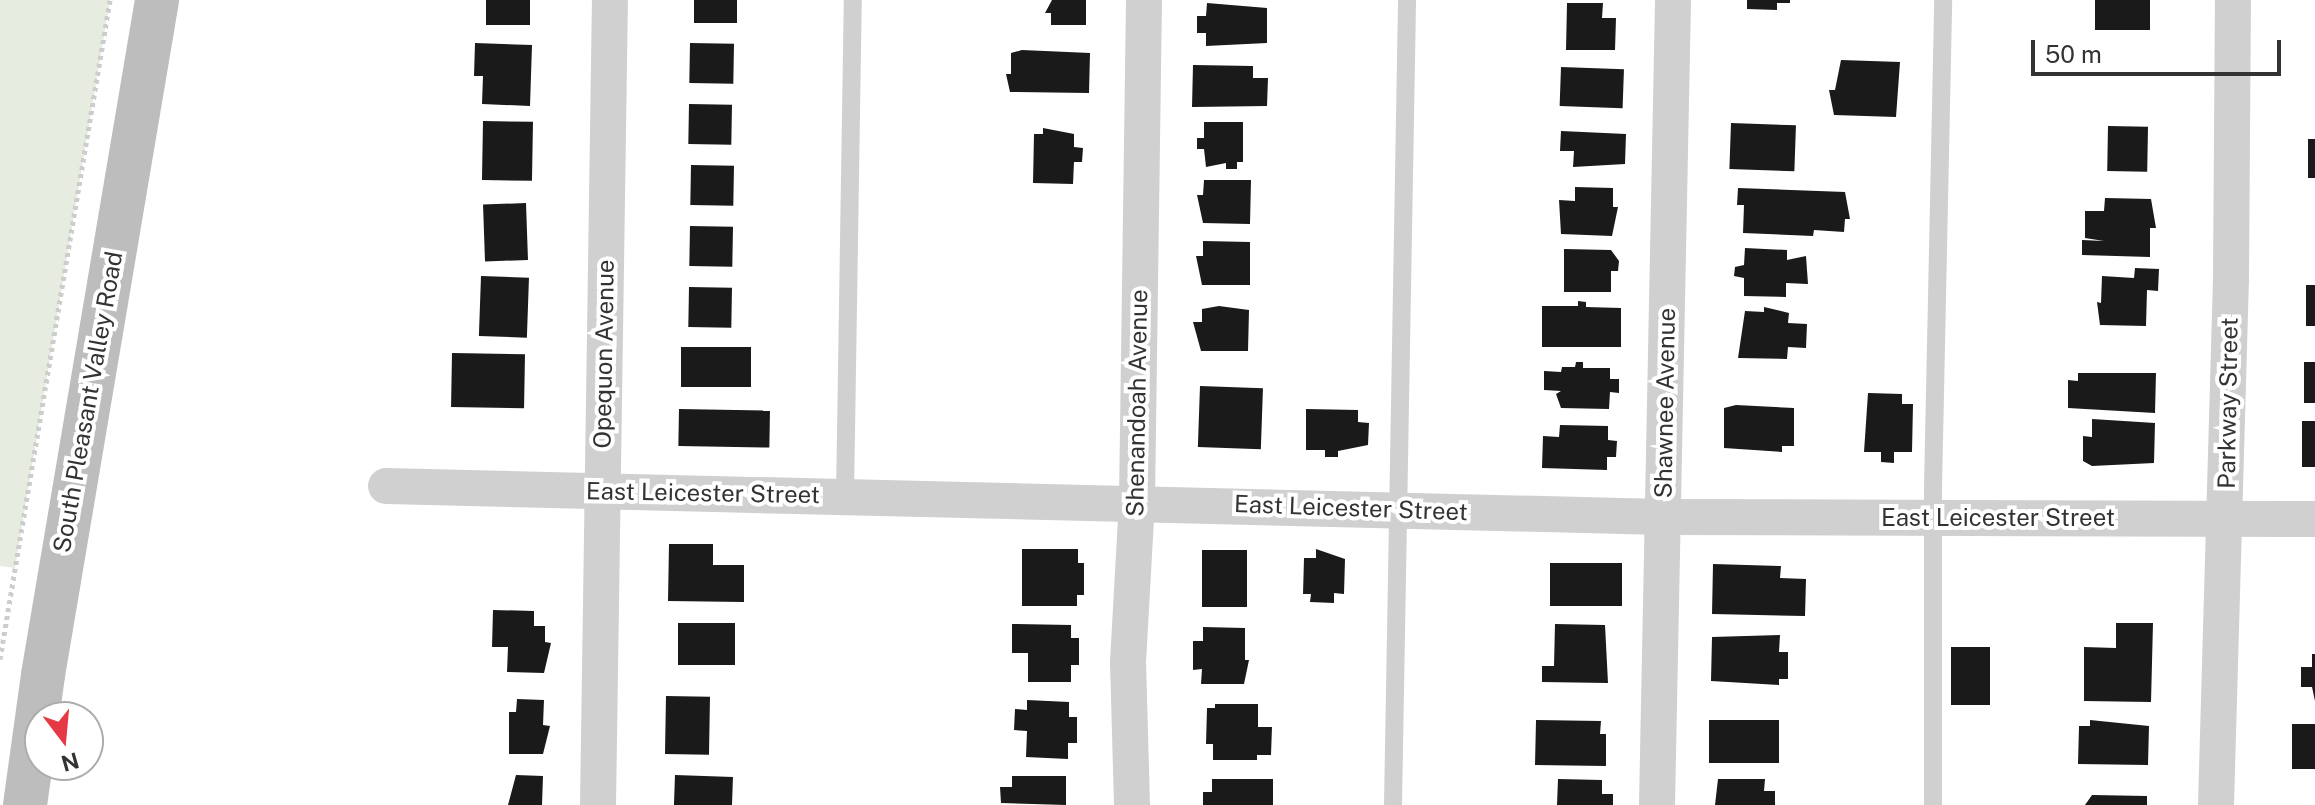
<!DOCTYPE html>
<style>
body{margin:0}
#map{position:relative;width:2315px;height:805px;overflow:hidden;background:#fff;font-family:"Public Sans",sans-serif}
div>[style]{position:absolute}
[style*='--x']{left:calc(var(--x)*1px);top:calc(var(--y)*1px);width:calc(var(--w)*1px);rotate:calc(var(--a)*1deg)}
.green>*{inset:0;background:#e6ecdf}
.building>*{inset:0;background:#1a1a1a;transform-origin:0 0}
.path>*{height:5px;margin-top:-2.5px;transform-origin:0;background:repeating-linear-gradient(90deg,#cdcdcd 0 4px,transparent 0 8px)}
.lane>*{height:18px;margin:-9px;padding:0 9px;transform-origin:9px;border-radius:9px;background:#d0d0d0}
.street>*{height:36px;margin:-18px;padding:0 18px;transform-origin:18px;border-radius:18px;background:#d0d0d0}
.secondary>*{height:44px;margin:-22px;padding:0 22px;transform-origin:22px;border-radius:22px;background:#bdbdbd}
span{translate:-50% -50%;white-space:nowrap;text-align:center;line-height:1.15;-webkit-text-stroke:8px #fff;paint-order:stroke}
.street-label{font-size:24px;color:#333}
.north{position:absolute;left:24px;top:701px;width:80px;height:80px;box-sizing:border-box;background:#fff;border:2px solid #adadad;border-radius:50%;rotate:164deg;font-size:22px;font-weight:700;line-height:32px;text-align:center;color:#333}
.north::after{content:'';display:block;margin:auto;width:28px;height:36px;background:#e63946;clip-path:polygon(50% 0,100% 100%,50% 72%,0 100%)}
.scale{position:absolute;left:2031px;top:40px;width:250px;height:36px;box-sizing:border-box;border:4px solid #333;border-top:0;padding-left:10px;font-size:24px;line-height:28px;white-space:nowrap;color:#333;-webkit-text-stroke:6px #fff;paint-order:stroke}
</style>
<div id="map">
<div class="green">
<div style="clip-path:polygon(0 0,110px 0,15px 568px,0 566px)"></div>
</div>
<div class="building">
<div style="left:486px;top:0;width:44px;height:25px"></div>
<div style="left:694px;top:0;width:43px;height:23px"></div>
<div style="clip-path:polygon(1052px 0,1086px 0,1086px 25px,1051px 25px,1051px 13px,1045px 13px)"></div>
<div style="clip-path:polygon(1747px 0,1790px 0,1790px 3px,1777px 3px,1777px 10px,1747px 9px)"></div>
<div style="left:2095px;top:0;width:55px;height:30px"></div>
<div style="clip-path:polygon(1207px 3px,1267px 8px,1267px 43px,1206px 46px,1206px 33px,1197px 33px,1197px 16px,1206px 16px)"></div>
<div style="clip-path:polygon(1567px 3px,1603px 3px,1602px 18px,1616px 18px,1615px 50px,1566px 50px)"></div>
<div style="clip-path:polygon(475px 43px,532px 45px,530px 106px,482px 104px,483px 76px,474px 76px)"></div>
<div style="left:690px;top:43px;width:44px;height:40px;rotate:1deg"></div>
<div style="clip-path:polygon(1022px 50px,1090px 53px,1089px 93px,1010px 92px,1006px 74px,1011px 74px,1011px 53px)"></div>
<div style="clip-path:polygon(1841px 60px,1900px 62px,1896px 117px,1834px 115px,1829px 90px,1835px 90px)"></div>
<div style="clip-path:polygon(1193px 65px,1253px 66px,1253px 78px,1268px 78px,1267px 106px,1192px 107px)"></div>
<div style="left:1561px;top:67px;width:63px;height:39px;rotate:2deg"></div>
<div style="left:689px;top:104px;width:43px;height:40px;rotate:1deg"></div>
<div style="left:483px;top:121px;width:50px;height:59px;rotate:1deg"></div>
<div style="clip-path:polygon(1204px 122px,1243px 122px,1243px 162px,1237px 162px,1237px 169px,1226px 169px,1226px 163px,1206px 167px,1204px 149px,1197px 149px,1197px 138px,1204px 138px)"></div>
<div style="left:1731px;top:123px;width:65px;height:46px;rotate:2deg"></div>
<div style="left:2108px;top:126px;width:40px;height:45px;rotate:1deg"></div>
<div style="clip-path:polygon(1043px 128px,1074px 134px,1074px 147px,1083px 148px,1082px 162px,1074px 162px,1073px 184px,1033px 183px,1034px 134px,1043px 134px)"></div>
<div style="clip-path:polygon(1561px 131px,1626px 134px,1625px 164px,1573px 167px,1574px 151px,1560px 151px)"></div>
<div style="left:2308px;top:139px;width:7px;height:39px"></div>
<div style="left:691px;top:165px;width:43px;height:40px;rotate:1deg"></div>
<div style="clip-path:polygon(1204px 180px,1251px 180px,1250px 224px,1203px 223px,1197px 195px,1203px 195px)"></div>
<div style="clip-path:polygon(1575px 187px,1613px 188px,1613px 207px,1618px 207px,1612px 236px,1561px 234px,1559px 200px,1575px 201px)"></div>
<div style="clip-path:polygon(1738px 188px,1845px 192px,1850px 219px,1845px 219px,1844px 232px,1814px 230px,1813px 236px,1743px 233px,1744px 205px,1737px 205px)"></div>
<div style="clip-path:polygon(2105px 198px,2151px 199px,2156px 228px,2150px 228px,2150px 257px,2082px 255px,2082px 240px,2104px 241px,2085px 238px,2085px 211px,2104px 211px)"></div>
<div style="left:526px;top:203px;width:57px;height:43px;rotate:88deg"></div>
<div style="left:690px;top:226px;width:43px;height:40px;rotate:1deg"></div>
<div style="clip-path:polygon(1203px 241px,1250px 242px,1250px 285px,1202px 285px,1196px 256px,1203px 256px)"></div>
<div style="clip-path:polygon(1745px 248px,1787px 250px,1787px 260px,1806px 256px,1808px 284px,1786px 283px,1786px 297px,1744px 296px,1744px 278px,1734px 276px,1735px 267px,1744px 265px)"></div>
<div style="clip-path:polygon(1564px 249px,1611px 250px,1619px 261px,1618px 271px,1611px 271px,1611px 292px,1564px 292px)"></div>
<div style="clip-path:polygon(2135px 268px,2159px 269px,2158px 291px,2147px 290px,2146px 326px,2100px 325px,2097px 302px,2101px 303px,2102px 276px,2134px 278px)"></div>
<div style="left:481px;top:276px;width:48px;height:60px;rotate:2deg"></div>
<div style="left:2306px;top:285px;width:9px;height:41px"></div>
<div style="left:689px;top:287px;width:43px;height:40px;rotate:1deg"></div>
<div style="clip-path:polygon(1578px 301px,1586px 302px,1586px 307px,1621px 308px,1621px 347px,1542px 347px,1542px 306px,1578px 306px)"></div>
<div style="clip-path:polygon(1219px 306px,1249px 310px,1248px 351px,1201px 351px,1193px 322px,1202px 322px,1202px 309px)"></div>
<div style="clip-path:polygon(1764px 307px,1789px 313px,1788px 323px,1807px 324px,1806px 348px,1788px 347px,1787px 359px,1738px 358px,1745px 311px,1764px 312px)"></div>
<div style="left:681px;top:347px;width:70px;height:40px"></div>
<div style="left:452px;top:353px;width:73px;height:54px;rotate:1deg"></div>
<div style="clip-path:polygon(1576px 362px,1583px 362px,1583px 368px,1610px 368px,1610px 379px,1619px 379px,1619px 393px,1610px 392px,1609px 409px,1561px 408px,1556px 394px,1561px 391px,1544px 390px,1544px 371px,1561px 372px,1562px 367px,1575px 367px)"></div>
<div style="left:2304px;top:362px;width:11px;height:41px"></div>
<div style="clip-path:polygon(2078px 373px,2156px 373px,2155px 413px,2068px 408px,2068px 380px,2078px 381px)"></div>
<div style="left:1200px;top:386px;width:63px;height:61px;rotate:2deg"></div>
<div style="clip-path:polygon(1868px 393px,1902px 394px,1902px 404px,1913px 404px,1912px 452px,1894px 452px,1894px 463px,1881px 462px,1881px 452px,1864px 452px)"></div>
<div style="clip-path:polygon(1736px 405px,1794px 408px,1794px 446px,1782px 446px,1782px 452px,1724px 448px,1724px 408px)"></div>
<div style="left:679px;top:409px;width:91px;height:37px;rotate:1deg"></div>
<div style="clip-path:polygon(1306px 409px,1358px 410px,1358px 422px,1369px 423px,1368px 445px,1338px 451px,1338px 457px,1325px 457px,1325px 450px,1306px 450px)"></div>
<div style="clip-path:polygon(2092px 419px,2155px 423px,2154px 463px,2092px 466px,2083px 461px,2083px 436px,2092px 437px)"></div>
<div style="left:2302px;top:421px;width:13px;height:46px"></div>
<div style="clip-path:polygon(1560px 425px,1608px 426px,1608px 440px,1617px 441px,1616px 457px,1607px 457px,1607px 470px,1542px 468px,1543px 436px,1559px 437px)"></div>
<div style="clip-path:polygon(669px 544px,713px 544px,713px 565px,744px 565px,744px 602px,668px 601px)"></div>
<div style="clip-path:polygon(1022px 549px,1078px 549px,1078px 563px,1084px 563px,1084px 595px,1077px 595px,1077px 606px,1022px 606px)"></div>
<div style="clip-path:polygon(1316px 549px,1345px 559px,1344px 594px,1334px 593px,1334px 603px,1310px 602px,1311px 594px,1303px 594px,1304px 558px,1316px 558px)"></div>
<div style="left:1202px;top:550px;width:45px;height:57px"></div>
<div style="left:1550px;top:563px;width:72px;height:43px"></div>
<div style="clip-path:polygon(1713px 564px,1781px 566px,1780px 578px,1806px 579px,1805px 616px,1712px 614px)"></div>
<div style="clip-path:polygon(493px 610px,534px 611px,534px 626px,545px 626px,545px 642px,551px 643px,544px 673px,507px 672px,508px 647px,492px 647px)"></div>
<div style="left:678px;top:623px;width:57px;height:42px"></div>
<div style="clip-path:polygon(2116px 623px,2153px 623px,2151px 702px,2084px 701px,2084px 647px,2116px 648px)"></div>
<div style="clip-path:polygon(1012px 624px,1071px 625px,1071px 638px,1079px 638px,1079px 665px,1071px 665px,1071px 682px,1028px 682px,1028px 653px,1012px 653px)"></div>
<div style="clip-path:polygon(1555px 624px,1605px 625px,1608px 683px,1542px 682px,1542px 666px,1554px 666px)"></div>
<div style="clip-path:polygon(1203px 627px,1245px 628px,1245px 660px,1249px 660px,1244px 684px,1201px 684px,1202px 669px,1193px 670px,1193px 641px,1203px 641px)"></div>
<div style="clip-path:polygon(1780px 635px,1779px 652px,1788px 652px,1788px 679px,1779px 679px,1779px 685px,1711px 681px,1712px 637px)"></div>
<div style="left:1951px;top:647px;width:39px;height:58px"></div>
<div style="clip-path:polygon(2312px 654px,2315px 654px,2315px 701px,2312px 687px,2301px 687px,2301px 667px,2312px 667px)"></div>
<div style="left:666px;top:696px;width:44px;height:58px;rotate:1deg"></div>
<div style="clip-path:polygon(517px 699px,544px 700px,543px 725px,550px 726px,543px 754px,509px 754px,509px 712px,516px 712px)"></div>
<div style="clip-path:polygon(1027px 700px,1069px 702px,1069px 717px,1077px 717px,1077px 743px,1068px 743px,1068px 759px,1026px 757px,1027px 731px,1014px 730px,1015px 709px,1027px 710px)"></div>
<div style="clip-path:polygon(1215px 704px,1258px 704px,1258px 727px,1272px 727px,1271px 755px,1257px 755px,1257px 760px,1213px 760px,1213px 744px,1206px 744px,1207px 708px,1215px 708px)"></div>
<div style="clip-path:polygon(1536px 720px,1601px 721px,1600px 734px,1606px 734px,1606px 766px,1535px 765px)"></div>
<div style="left:1709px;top:720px;width:70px;height:43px"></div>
<div style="clip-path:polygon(2090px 720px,2149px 726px,2148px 765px,2078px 764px,2079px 726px,2090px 726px)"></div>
<div style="left:2292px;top:724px;width:23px;height:45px"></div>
<div style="clip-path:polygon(516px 775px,543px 776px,542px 805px,508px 805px)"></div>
<div style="left:675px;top:775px;width:58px;height:30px;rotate:2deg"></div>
<div style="clip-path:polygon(1012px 776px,1066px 776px,1066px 805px,1001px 803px,1000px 787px,1012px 787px)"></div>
<div style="clip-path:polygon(1212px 779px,1273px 779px,1273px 805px,1203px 805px,1203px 792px,1212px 792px)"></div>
<div style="clip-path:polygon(1558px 779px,1602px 780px,1602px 794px,1613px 794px,1613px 805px,1557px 805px)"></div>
<div style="clip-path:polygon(1718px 779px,1765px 779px,1764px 791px,1775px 791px,1775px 805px,1715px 805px)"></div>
<div style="clip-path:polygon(2092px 795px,2147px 796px,2147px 805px,2085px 805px)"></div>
</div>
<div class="path">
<div style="--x:0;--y:659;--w:668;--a:-80.52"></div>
</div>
<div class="lane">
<div style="--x:845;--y:496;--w:496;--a:-89.1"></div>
<div style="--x:1393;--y:805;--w:805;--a:-89"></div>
<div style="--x:1933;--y:805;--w:317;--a:-90"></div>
<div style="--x:1933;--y:488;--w:488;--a:-88.8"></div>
</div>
<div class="street">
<div style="--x:386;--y:486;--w:1277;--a:1.39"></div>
<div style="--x:1663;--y:517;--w:652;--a:0.18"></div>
<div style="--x:598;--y:805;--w:805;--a:-89.15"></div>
<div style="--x:1132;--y:805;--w:143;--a:-91.6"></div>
<div style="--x:1128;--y:662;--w:161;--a:-86.8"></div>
<div style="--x:1137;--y:501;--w:501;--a:-89.2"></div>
<div style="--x:1657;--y:805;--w:805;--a:-88.86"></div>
<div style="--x:2216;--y:805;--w:526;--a:-88.37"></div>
<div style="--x:2231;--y:279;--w:279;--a:-89.6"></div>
</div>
<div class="secondary">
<div style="--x:25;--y:805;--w:131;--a:-82.1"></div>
<div style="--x:43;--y:675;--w:685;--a:-80.41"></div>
</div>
<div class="street-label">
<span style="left:604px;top:354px;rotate:-89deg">Opequon Avenue</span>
<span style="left:88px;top:402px;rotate:-80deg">South Pleasant Valley Road</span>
<span style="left:1137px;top:403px;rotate:-89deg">Shenandoah Avenue</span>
<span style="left:1665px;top:403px;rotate:-89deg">Shawnee Avenue</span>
<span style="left:2228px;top:403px;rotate:-89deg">Parkway Street</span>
<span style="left:703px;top:493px;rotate:1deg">East Leicester Street</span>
<span style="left:1351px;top:508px;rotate:2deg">East Leicester Street</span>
<span style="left:1998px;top:518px">East Leicester Street</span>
</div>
<div class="north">N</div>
<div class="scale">50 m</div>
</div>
